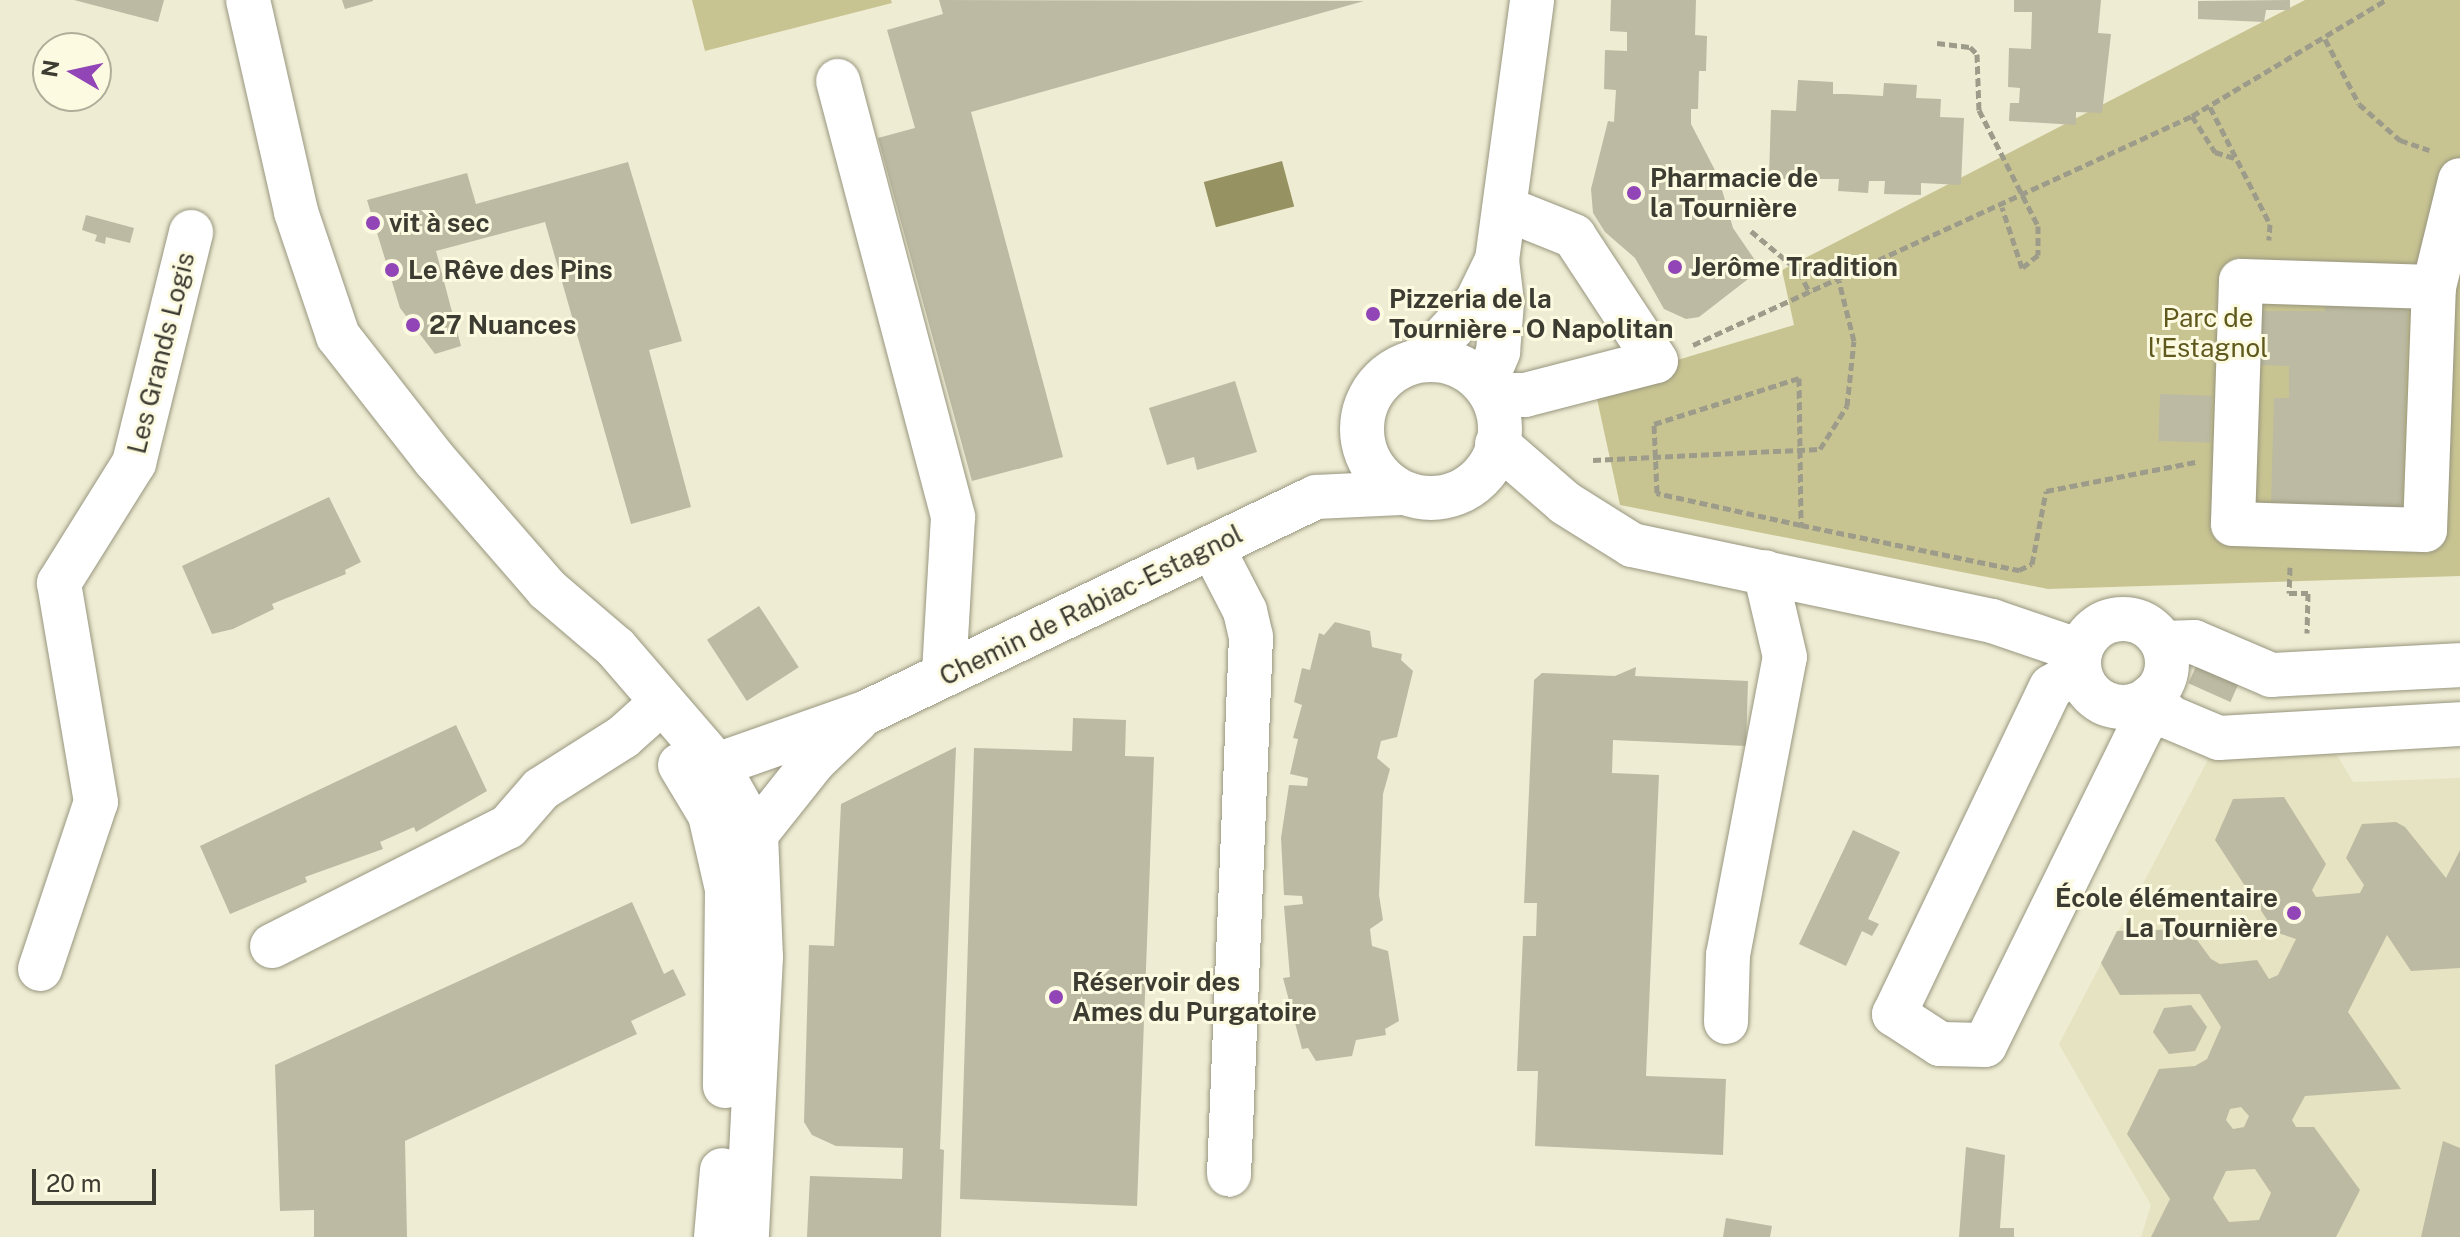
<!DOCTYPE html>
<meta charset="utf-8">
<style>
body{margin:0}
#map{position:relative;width:2460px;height:1237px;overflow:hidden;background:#eeecd3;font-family:"Public Sans",sans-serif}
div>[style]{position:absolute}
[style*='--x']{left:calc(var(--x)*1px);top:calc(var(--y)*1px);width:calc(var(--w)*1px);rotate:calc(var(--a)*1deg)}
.built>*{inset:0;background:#e6e3c2}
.green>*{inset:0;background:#c8c492}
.water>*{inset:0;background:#979261;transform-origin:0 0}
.building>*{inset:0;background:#bcbaa2;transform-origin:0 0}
.path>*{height:5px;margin-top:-2.5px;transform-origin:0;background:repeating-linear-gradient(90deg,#9d9c8a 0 8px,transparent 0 12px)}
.roads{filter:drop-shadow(0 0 2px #98967f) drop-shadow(0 0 2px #98967f)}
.minor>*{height:44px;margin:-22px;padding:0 22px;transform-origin:22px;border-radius:22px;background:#fff}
.minor>.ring{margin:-22px;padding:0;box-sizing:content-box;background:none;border:44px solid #fff;border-radius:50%}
.dots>*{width:22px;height:22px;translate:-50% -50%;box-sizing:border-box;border:4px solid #fcfae0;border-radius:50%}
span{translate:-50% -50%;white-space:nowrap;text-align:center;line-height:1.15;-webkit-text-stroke:6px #fcfae0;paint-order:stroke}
.poi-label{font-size:26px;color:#3d3c32;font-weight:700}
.left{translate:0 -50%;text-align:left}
.right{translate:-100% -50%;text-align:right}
.park-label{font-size:26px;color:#5f591e}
.street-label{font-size:26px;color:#3d3c32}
.north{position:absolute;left:32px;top:32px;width:80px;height:80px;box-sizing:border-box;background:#fcfae0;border:2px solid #b0ae9a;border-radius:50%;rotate:279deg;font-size:22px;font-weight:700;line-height:32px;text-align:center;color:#3d3c32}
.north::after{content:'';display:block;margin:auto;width:28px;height:36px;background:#9245b6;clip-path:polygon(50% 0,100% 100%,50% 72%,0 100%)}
.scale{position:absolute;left:32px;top:1169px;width:124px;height:36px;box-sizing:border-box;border:4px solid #3d3c32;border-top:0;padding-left:10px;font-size:24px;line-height:28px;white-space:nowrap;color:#3d3c32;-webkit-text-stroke:6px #fcfae0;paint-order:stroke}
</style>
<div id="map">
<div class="built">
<div style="clip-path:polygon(2333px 748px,2353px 782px,2460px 778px,2460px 1237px,2141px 1237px,2151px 1205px,2059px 1044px,2211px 754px)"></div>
</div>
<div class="green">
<div style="clip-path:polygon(692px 0,891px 0,892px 3px,705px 51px)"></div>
<div style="clip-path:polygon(2305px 0,2460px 0,2460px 576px,2048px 589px,1620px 505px,1594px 385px,1794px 325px,1782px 270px)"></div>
</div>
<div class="water">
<div style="left:1282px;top:161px;width:47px;height:81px;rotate:75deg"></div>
</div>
<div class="building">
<div style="clip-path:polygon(74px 0,164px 0,158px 22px)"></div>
<div style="clip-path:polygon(342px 0,373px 0,373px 1px,345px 9px)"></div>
<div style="clip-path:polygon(939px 0,1364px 1px,971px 112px,1063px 457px,972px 481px,878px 138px,915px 128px,887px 30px,943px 14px)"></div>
<div style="clip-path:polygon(1611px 0,1696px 0,1695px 35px,1707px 36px,1706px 71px,1699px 71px,1698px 109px,1691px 109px,1691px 124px,1718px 176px,1733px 228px,1761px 269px,1699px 317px,1686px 319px,1664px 309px,1635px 258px,1605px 232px,1593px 213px,1591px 189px,1608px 121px,1614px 122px,1616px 90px,1604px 89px,1605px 50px,1627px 51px,1627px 32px,1610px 31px)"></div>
<div style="clip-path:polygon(2014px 0,2101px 0,2098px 33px,2111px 34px,2102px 113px,2076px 112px,2076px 125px,2009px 121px,2010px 103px,2019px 103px,2020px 88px,2008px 87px,2009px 48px,2031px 49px,2032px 12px,2014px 12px)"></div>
<div style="clip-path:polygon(2290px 0,2290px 10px,2266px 10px,2264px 22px,2198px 19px,2198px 1px)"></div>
<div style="clip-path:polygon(1798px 80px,1833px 82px,1833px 94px,1845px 94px,1883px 96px,1884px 83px,1917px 85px,1916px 98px,1941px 99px,1940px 117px,1964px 118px,1961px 185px,1921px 183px,1921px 195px,1884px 194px,1885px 181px,1869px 181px,1868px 193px,1838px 191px,1839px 179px,1769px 179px,1771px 110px,1796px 111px)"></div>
<div style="clip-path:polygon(628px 162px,682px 341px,649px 350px,691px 507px,631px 524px,545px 222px,436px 251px,461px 346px,435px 354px,400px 308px,367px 200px,467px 173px,476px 204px)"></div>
<div style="clip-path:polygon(86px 215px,134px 228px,130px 243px,106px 237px,105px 244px,95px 241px,97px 235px,82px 230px)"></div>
<div style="clip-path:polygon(2325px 306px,2408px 309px,2402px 508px,2271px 502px,2274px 398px,2289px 398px,2289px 366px,2260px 365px,2262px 311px,2325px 311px)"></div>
<div style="clip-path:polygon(1235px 381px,1257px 452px,1197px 470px,1194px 457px,1167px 465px,1149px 408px)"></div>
<div style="left:2160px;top:394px;width:52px;height:47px;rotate:2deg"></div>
<div style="clip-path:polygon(329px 497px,361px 562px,345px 570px,346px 574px,272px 604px,274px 609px,233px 629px,212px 634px,182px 566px)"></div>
<div style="left:759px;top:606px;width:73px;height:62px;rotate:57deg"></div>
<div style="clip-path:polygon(1335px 622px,1370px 631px,1372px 647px,1402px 654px,1401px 660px,1413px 671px,1397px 737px,1381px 741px,1377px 758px,1390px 769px,1383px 794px,1379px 895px,1383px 920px,1370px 929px,1372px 946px,1388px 951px,1399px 1021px,1385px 1029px,1386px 1035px,1356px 1040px,1352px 1056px,1316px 1061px,1308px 1048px,1302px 1049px,1283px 978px,1290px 977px,1284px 906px,1303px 904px,1302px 896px,1284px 895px,1281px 838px,1289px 785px,1307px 786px,1308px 778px,1290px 774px,1298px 739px,1293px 738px,1302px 705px,1294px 702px,1302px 668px,1310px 670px,1319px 633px,1324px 635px)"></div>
<div style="left:2201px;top:655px;width:46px;height:31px;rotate:24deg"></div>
<div style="clip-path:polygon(1636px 667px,1635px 676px,1748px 681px,1746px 746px,1613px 740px,1612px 773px,1659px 775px,1646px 1076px,1726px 1079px,1723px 1155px,1535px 1146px,1538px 1071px,1517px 1071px,1523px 936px,1536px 936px,1537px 903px,1524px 903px,1534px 680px,1542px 673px,1615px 676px)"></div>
<div style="clip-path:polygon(1073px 718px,1126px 720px,1125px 756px,1154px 757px,1137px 1206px,960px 1199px,974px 748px,1072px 751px)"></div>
<div style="clip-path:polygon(456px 725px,487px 791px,416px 832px,414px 827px,380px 842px,383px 849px,305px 877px,307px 882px,230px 914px,200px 846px)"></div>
<div style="clip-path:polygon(956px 747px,940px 1149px,944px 1150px,941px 1237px,807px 1237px,810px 1176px,902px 1179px,903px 1148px,836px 1146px,812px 1135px,804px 1122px,809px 945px,834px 946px,841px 804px)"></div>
<div style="clip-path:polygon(evenodd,2284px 797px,2326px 864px,2312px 890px,2316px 897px,2360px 893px,2364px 885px,2346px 858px,2362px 824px,2396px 822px,2405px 827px,2446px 878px,2460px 850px,2460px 968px,2411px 971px,2387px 935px,2348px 1012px,2401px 1089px,2305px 1096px,2292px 1120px,2296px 1127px,2314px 1127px,2360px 1190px,2336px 1237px,2151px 1237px,2170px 1199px,2127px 1134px,2159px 1069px,2195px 1066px,2207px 1059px,2221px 1027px,2200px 994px,2120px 995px,2101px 963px,2117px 931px,2189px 929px,2211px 959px,2220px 964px,2257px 960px,2269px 979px,2278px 975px,2296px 939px,2275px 932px,2215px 840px,2233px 799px,2284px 797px,2241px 1107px,2249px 1116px,2244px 1127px,2233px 1129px,2226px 1120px,2230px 1109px,2241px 1107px,2284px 797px,2255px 1169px,2271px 1193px,2259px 1220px,2229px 1222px,2213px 1198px,2226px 1171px,2255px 1169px)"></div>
<div style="clip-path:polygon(1853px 830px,1900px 852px,1868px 919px,1879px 924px,1872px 936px,1862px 931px,1846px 966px,1799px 944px)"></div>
<div style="clip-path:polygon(632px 902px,664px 974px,673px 969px,686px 995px,631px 1021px,637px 1034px,405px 1141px,407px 1237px,314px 1237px,314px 1210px,280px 1211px,275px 1065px)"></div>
<div style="clip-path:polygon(2191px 1005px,2207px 1027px,2195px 1051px,2169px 1054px,2153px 1032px,2164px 1008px)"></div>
<div style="clip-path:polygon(2443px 1141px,2460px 1148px,2460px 1237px,2421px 1237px)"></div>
<div style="clip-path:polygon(1966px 1147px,2005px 1155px,2000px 1228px,2014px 1228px,2014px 1237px,1959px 1237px)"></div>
<div style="clip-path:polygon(1726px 1218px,1772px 1226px,1770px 1237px,1723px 1237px)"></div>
</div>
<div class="path">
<div style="--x:2325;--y:39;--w:73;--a:62.4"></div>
<div style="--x:2359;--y:104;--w:55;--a:41.3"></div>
<div style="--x:2400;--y:140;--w:31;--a:19"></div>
<div style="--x:1937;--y:43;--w:33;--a:7"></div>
<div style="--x:1970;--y:47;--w:10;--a:45"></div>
<div style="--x:1977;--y:54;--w:56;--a:88"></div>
<div style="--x:1979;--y:110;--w:130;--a:63"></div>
<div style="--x:2038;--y:226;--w:29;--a:90"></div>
<div style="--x:2038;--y:255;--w:21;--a:141"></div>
<div style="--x:2022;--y:268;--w:64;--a:-108.2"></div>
<div style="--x:2210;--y:107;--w:131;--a:62.9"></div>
<div style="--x:2270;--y:224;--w:16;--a:94"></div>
<div style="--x:2192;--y:116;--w:43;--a:57.4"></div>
<div style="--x:2215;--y:152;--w:24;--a:17"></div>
<div style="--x:1751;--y:231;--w:62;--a:39.8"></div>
<div style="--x:1799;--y:271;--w:25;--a:64"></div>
<div style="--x:1693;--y:345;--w:549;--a:-24.65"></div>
<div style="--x:2192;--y:116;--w:226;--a:-30.9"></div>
<div style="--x:1799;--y:378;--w:147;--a:89.2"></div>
<div style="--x:1801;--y:525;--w:148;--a:-167.5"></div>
<div style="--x:1657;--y:493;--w:69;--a:-92.5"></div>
<div style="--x:1654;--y:424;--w:152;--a:-17.6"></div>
<div style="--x:1593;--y:460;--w:227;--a:-2.8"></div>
<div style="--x:1820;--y:449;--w:51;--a:-57.9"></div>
<div style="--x:1847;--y:406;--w:65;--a:-83.9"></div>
<div style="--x:1854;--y:341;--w:62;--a:-104"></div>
<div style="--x:1801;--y:525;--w:223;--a:11.7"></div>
<div style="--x:2019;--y:570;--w:14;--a:-25"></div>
<div style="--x:2032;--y:564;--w:74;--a:-79.1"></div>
<div style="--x:2046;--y:491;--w:152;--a:-11"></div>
<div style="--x:2290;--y:567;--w:26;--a:92"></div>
<div style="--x:2289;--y:593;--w:19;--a:0"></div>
<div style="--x:2308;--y:593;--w:40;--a:91.4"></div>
</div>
<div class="roads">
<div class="minor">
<div style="--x:248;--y:0;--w:217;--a:77.2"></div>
<div style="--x:296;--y:212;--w:131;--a:71.3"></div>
<div style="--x:338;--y:336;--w:157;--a:52"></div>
<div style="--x:435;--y:460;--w:171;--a:49"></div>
<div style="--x:547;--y:589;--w:91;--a:40.5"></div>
<div style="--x:616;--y:648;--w:155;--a:49.2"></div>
<div style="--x:717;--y:765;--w:79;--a:60.5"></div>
<div style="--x:756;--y:834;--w:123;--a:87.7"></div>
<div style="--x:761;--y:957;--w:280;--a:92.9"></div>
<div style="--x:838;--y:81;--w:451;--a:75.2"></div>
<div style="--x:953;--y:517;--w:158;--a:93.3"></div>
<div style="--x:2434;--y:287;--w:193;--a:-178.2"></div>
<div style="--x:2241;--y:281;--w:243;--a:91.9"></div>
<div style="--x:2233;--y:524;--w:192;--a:1.8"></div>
<div style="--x:2425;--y:530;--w:243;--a:-87.9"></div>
<div style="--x:2434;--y:287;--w:110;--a:-76.3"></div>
<div class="ring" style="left:1362px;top:360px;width:94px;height:94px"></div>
<div style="--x:1423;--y:360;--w:80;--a:-47.5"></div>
<div style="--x:1477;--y:301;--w:46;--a:-64"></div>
<div style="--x:1485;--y:383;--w:34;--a:-67"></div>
<div style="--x:1498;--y:352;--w:50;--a:-85.4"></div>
<div style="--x:1502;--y:302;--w:42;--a:-96.8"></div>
<div style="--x:1497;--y:260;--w:262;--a:-82.3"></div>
<div style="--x:1495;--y:395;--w:30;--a:0"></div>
<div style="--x:1525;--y:395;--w:135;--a:-14.5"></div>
<div style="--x:1656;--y:361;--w:149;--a:-123.3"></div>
<div style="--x:1574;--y:236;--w:75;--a:-158.2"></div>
<div style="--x:1497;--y:444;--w:90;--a:40.9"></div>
<div style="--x:1565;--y:503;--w:79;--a:32.1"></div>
<div style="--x:1632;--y:545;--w:368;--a:11.9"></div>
<div style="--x:1992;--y:621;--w:93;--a:18.8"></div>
<div style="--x:1212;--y:547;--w:72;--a:62.7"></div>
<div style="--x:1245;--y:611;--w:27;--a:77"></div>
<div style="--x:1251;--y:637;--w:538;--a:92.34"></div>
<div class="ring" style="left:2079px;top:619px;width:44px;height:44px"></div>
<div style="--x:2163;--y:643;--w:31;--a:-2"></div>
<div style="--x:2194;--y:642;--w:84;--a:23.2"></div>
<div style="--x:2271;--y:675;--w:189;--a:-3"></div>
<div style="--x:2078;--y:671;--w:31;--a:149"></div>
<div style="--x:2051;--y:687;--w:363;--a:115.6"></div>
<div style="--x:1894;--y:1014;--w:55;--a:33.1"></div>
<div style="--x:1940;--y:1044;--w:45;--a:1.3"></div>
<div style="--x:1985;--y:1045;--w:353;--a:-63.8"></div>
<div style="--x:2141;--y:728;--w:27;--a:-75"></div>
<div style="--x:2150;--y:697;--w:28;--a:46"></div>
<div style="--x:2169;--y:717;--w:54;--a:22.8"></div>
<div style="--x:2219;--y:738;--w:241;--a:-3.3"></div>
<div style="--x:680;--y:765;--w:58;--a:59"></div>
<div style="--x:710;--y:815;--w:76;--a:77.1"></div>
<div style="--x:727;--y:889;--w:197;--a:90.6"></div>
<div style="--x:717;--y:765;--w:157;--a:-19.4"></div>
<div style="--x:865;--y:713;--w:500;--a:-25.59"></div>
<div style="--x:1316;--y:497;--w:84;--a:-2.7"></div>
<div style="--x:756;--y:834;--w:93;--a:-51.5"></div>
<div style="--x:814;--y:761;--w:59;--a:-43.6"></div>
<div style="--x:272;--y:946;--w:264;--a:-26.8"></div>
<div style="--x:508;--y:827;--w:50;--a:-49"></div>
<div style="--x:541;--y:789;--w:97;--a:-32.4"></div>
<div style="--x:623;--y:737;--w:52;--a:-41.9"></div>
<div style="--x:40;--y:969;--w:176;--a:-71.5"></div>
<div style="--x:96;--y:802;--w:222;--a:-99.6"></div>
<div style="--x:59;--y:583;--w:142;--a:-58"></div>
<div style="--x:134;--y:463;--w:238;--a:-76.1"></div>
<div style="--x:1726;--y:1022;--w:67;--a:-88.3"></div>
<div style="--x:1728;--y:955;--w:303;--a:-79.2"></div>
<div style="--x:1785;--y:657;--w:87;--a:-103.2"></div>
<div style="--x:716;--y:1237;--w:67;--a:-84.9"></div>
</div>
</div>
<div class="dots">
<div style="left:1634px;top:193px;background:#9245b6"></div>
<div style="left:373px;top:223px;background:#9245b6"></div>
<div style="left:1675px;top:267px;background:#9245b6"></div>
<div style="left:392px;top:270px;background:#9245b6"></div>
<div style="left:1373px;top:314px;background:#9245b6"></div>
<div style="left:413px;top:325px;background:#9245b6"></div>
<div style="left:2294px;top:913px;background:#9245b6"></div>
<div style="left:1056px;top:997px;background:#9245b6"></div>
</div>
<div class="poi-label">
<span class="left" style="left:1650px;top:193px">Pharmacie de<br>la Tournière</span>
<span class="left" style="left:389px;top:223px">vit à sec</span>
<span class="left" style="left:1691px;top:267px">Jerôme Tradition</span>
<span class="left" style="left:408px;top:270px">Le Rêve des Pins</span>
<span class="left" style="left:1389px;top:314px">Pizzeria de la<br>Tournière - O Napolitan</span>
<span class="left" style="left:429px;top:325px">27 Nuances</span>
<span class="right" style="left:2278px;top:913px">École élémentaire<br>La Tournière</span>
<span class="left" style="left:1072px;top:997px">Réservoir des<br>Ames du Purgatoire</span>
</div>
<div class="park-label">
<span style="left:2208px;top:333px">Parc de<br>l'Estagnol</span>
</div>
<div class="street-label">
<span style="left:161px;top:353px;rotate:-76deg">Les Grands Logis</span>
<span style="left:1091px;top:605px;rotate:-26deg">Chemin de Rabiac-Estagnol</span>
</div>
<div class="north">N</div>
<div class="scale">20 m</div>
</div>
